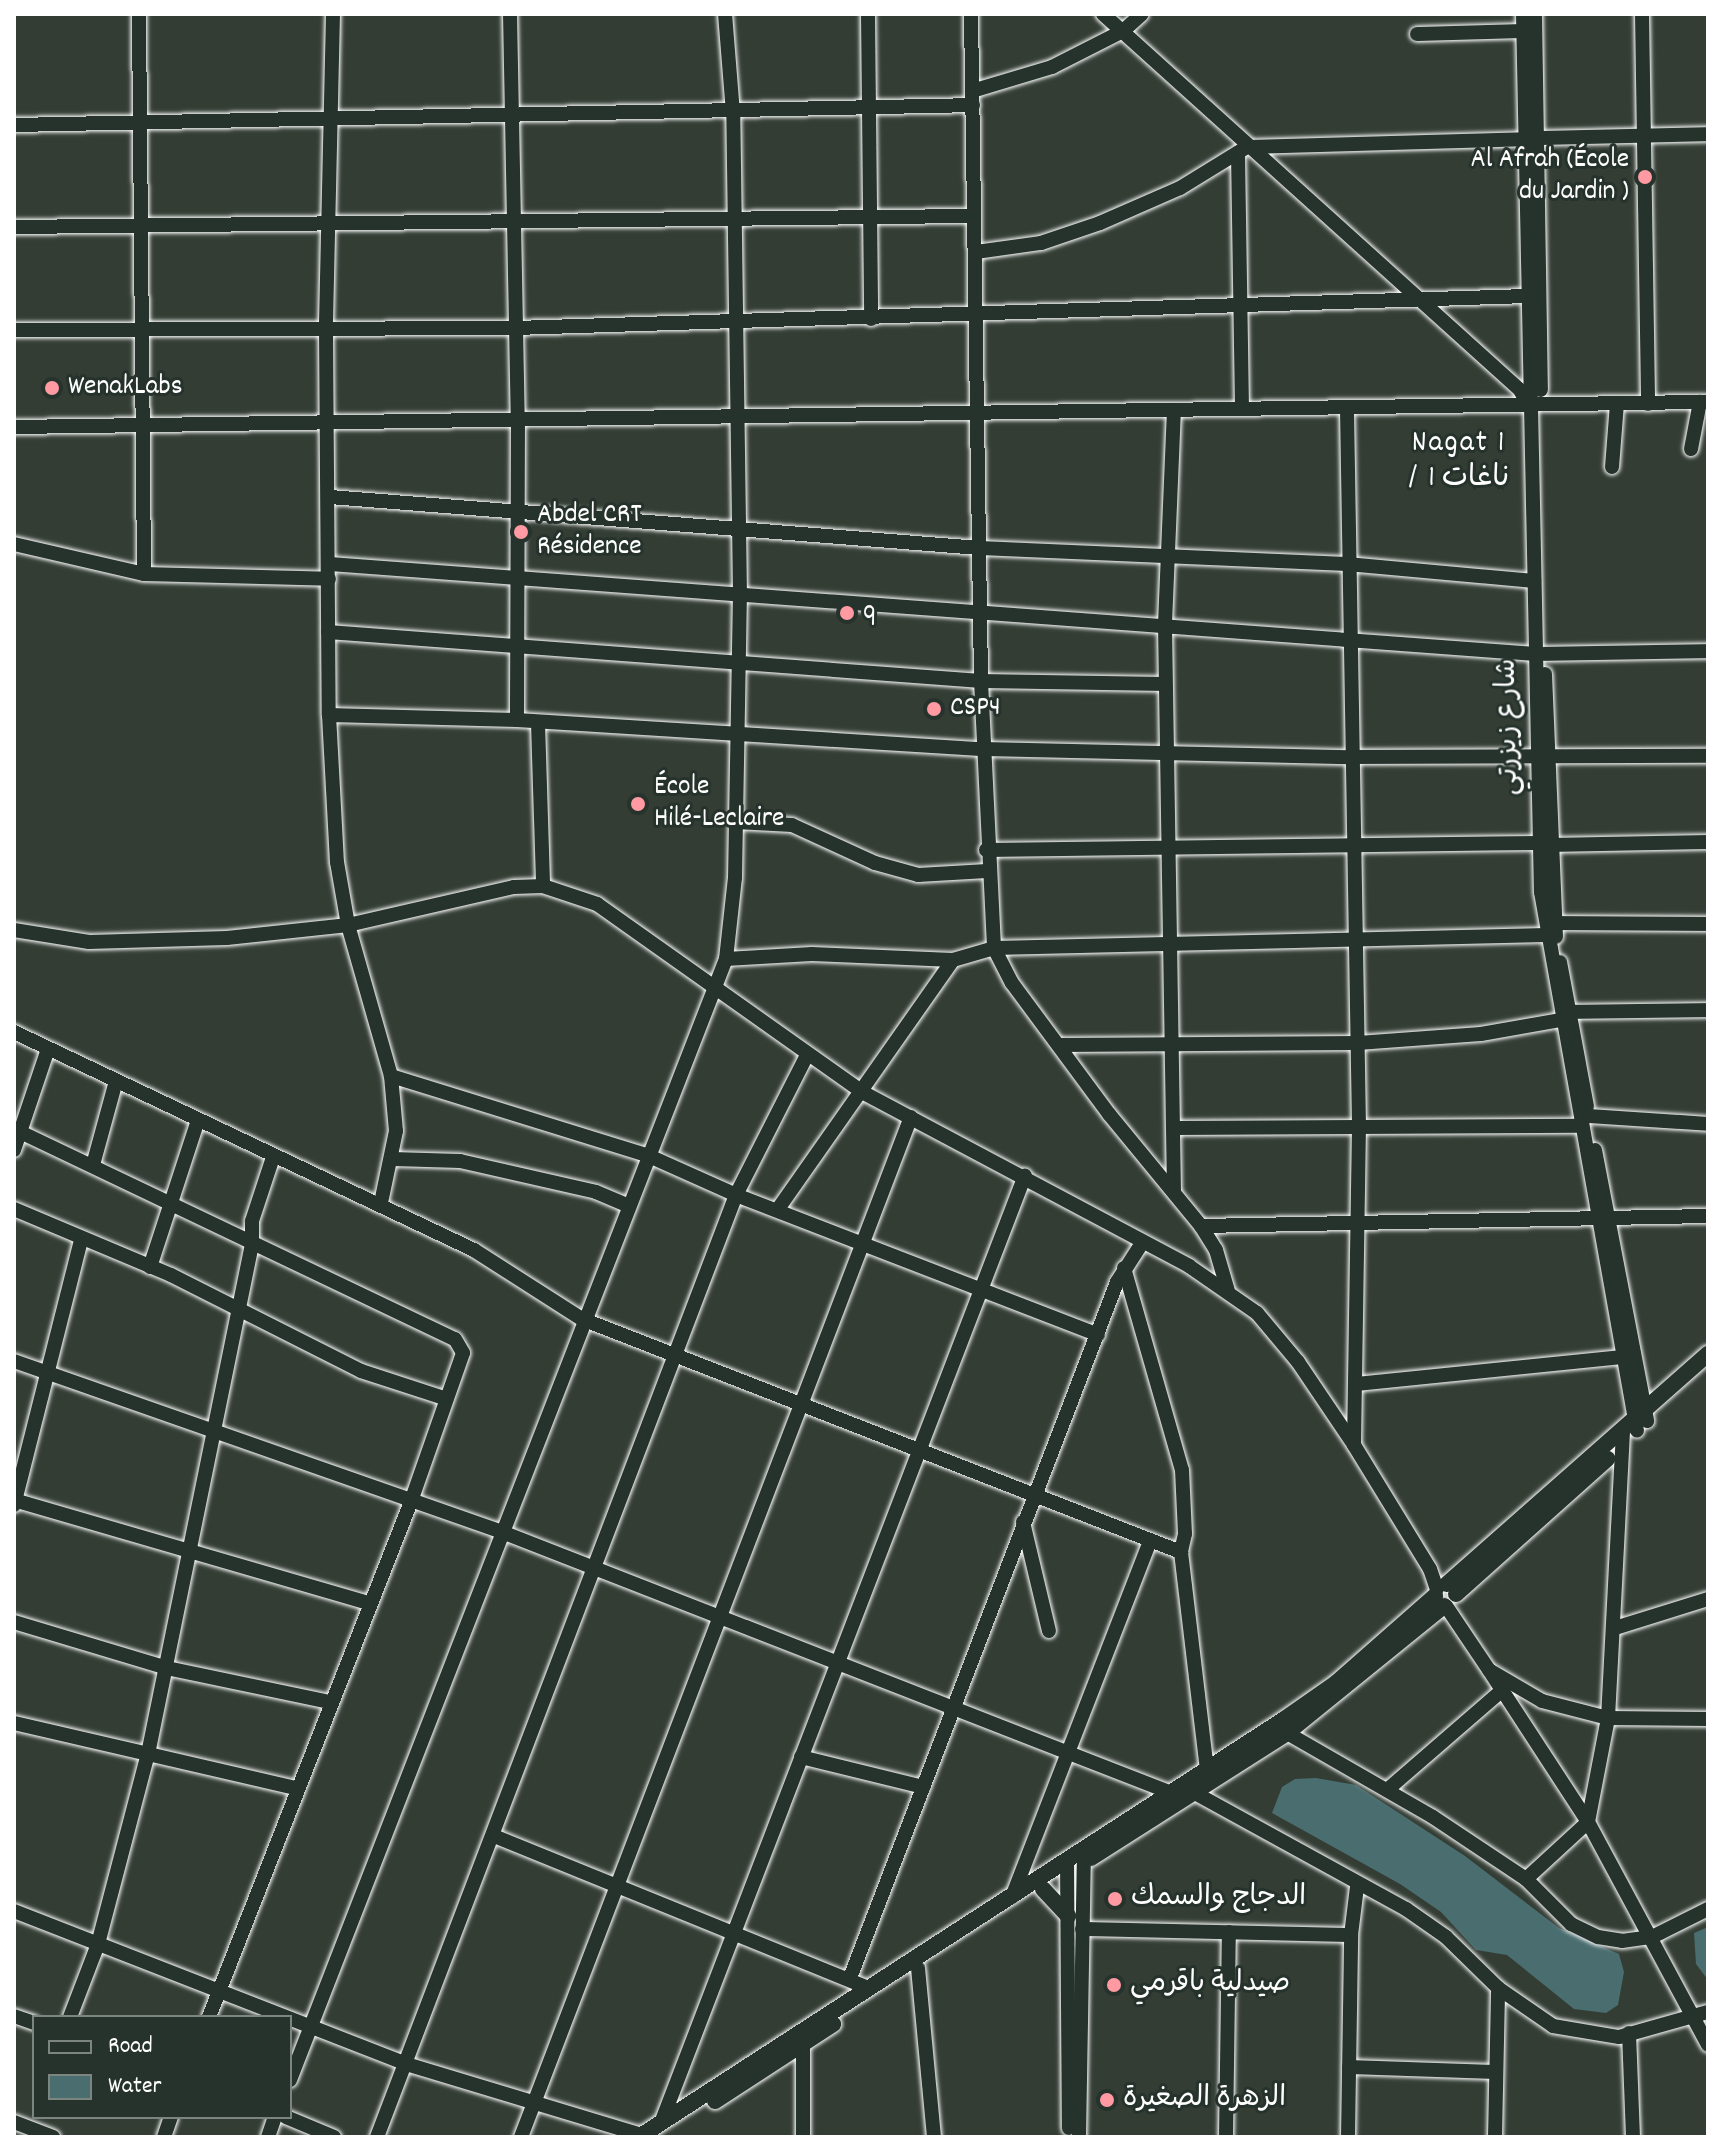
<!DOCTYPE html>
<meta charset="utf-8">
<style>
body{margin:0}
#map{position:relative;width:1722px;height:2151px;overflow:hidden;background:#333d34;font-family:Dekko,"Playpen Sans Arabic",sans-serif}
div>[style]{position:absolute}
[style*='--x']{left:calc(var(--x)*1px);top:calc(var(--y)*1px);width:calc(var(--w)*1px);rotate:calc(var(--a)*1deg)}
.water>*{inset:0;background:#4a6d70}
.roads{filter:drop-shadow(0 0 2px #fff) drop-shadow(0 0 2px #fff)}
.minor>*{height:14px;margin:-7px;padding:0 7px;transform-origin:7px;border-radius:7px;background:#26332d}
.major>*{height:16px;margin:-8px;padding:0 8px;transform-origin:8px;border-radius:8px;background:#26332d}
.dots>*{width:22px;height:22px;translate:-50% -50%;box-sizing:border-box;border:4px solid #26332d;border-radius:50%}
span{translate:-50% -50%;white-space:nowrap;text-align:center;line-height:1.15;-webkit-text-stroke:6px #26332d;paint-order:stroke}
.poi-label{font-size:28px;color:#fff}
.right{translate:-100% -50%;text-align:right}
.left{translate:0 -50%;text-align:left}
.street-label{font-size:28px;color:#fff}
.neighbourhood-label{font-size:30px;color:#fff;letter-spacing:2px}
.frame{position:absolute;inset:0;border:16px solid #fff;pointer-events:none}
.legend{position:absolute;left:32px;top:2015px;width:260px;height:104px;box-sizing:border-box;background:#26332d;border:2px solid #7d8581;margin:0;padding:10px 14px;list-style:none;font-size:24px;color:#fff}
.legend li{display:flex;align-items:center;gap:16px;height:40px}
.legend b{width:40px;border:2px solid #7d8581}
</style>
<div id="map">
<div class="water">
<div style="clip-path:polygon(1316px 1778px,1356px 1785px,1465px 1856px,1559px 1928px,1619px 1954px,1624px 1972px,1618px 2005px,1606px 2013px,1574px 2009px,1507px 1955px,1476px 1950px,1441px 1912px,1400px 1884px,1272px 1813px,1282px 1787px,1295px 1779px)"></div>
<div style="clip-path:polygon(1708px 1927px,1708px 1980px,1696px 1964px,1694px 1933px)"></div>
</div>
<div class="roads">
<div class="minor">
<div style="--x:139;--y:14;--w:560;--a:89.49"></div>
<div style="--x:333;--y:14;--w:316;--a:91.3"></div>
<div style="--x:326;--y:330;--w:385;--a:89.6"></div>
<div style="--x:329;--y:715;--w:147;--a:86.9"></div>
<div style="--x:337;--y:862;--w:64;--a:80.1"></div>
<div style="--x:348;--y:925;--w:157;--a:74.1"></div>
<div style="--x:391;--y:1076;--w:55;--a:84.8"></div>
<div style="--x:396;--y:1131;--w:74;--a:101.8"></div>
<div style="--x:510;--y:14;--w:408;--a:88.9"></div>
<div style="--x:518;--y:422;--w:298;--a:90.2"></div>
<div style="--x:868;--y:14;--w:305;--a:89.4"></div>
<div style="--x:971;--y:14;--w:667;--a:89.14"></div>
<div style="--x:981;--y:681;--w:267;--a:87.2"></div>
<div style="--x:994;--y:948;--w:39;--a:63"></div>
<div style="--x:1012;--y:983;--w:163;--a:53.5"></div>
<div style="--x:1109;--y:1114;--w:145;--a:50.6"></div>
<div style="--x:1201;--y:1226;--w:28;--a:58"></div>
<div style="--x:1216;--y:1250;--w:43;--a:73.7"></div>
<div style="--x:1103;--y:14;--w:561;--a:42.04"></div>
<div style="--x:1520;--y:390;--w:17;--a:62"></div>
<div style="--x:1523;--y:14;--w:878;--a:88.83"></div>
<div style="--x:1541;--y:892;--w:547;--a:79.9"></div>
<div style="--x:1535;--y:14;--w:376;--a:89.1"></div>
<div style="--x:1642;--y:14;--w:390;--a:89.1"></div>
<div style="--x:1417;--y:34;--w:107;--a:-1.6"></div>
<div style="--x:972;--y:91;--w:84;--a:-16.7"></div>
<div style="--x:1052;--y:67;--w:80;--a:-26.9"></div>
<div style="--x:1123;--y:31;--w:25;--a:-42"></div>
<div style="--x:14;--y:125;--w:959;--a:-1.19"></div>
<div style="--x:1538;--y:138;--w:170;--a:-1.3"></div>
<div style="--x:1238;--y:154;--w:254;--a:89.1"></div>
<div style="--x:14;--y:227;--w:960;--a:-0.66"></div>
<div style="--x:976;--y:252;--w:66;--a:-7.9"></div>
<div style="--x:1041;--y:243;--w:62;--a:-18.7"></div>
<div style="--x:1100;--y:223;--w:87;--a:-23.6"></div>
<div style="--x:1180;--y:188;--w:79;--a:-31.5"></div>
<div style="--x:1247;--y:147;--w:279;--a:-1.6"></div>
<div style="--x:14;--y:330;--w:501;--a:-0.23"></div>
<div style="--x:515;--y:328;--w:1014;--a:-1.81"></div>
<div style="--x:1347;--y:410;--w:716;--a:89.04"></div>
<div style="--x:1359;--y:1126;--w:319;--a:90.9"></div>
<div style="--x:14;--y:427;--w:1694;--a:-0.85"></div>
<div style="--x:1691;--y:449;--w:48;--a:-79.2"></div>
<div style="--x:1612;--y:467;--w:63;--a:-85.5"></div>
<div style="--x:330;--y:497;--w:652;--a:4.49"></div>
<div style="--x:980;--y:548;--w:367;--a:2.5"></div>
<div style="--x:1347;--y:564;--w:188;--a:5.2"></div>
<div style="--x:14;--y:544;--w:133;--a:13"></div>
<div style="--x:144;--y:574;--w:185;--a:1.5"></div>
<div style="--x:330;--y:564;--w:1209;--a:4.27"></div>
<div style="--x:328;--y:632;--w:655;--a:4.29"></div>
<div style="--x:981;--y:681;--w:184;--a:0.9"></div>
<div style="--x:1544;--y:654;--w:164;--a:-1"></div>
<div style="--x:1545;--y:674;--w:263;--a:87.6"></div>
<div style="--x:329;--y:715;--w:188;--a:1.5"></div>
<div style="--x:517;--y:720;--w:468;--a:3.6"></div>
<div style="--x:984;--y:749;--w:365;--a:1.3"></div>
<div style="--x:1349;--y:757;--w:359;--a:-0.2"></div>
<div style="--x:538;--y:723;--w:163;--a:88.2"></div>
<div style="--x:736;--y:822;--w:56;--a:3.1"></div>
<div style="--x:792;--y:825;--w:91;--a:24.6"></div>
<div style="--x:875;--y:863;--w:45;--a:15.6"></div>
<div style="--x:918;--y:875;--w:69;--a:-3.3"></div>
<div style="--x:1549;--y:845;--w:159;--a:-1.1"></div>
<div style="--x:986;--y:850;--w:552;--a:-0.73"></div>
<div style="--x:1554;--y:923;--w:154;--a:0.4"></div>
<div style="--x:14;--y:930;--w:76;--a:9.1"></div>
<div style="--x:89;--y:942;--w:138;--a:-1.7"></div>
<div style="--x:227;--y:938;--w:122;--a:-6.1"></div>
<div style="--x:348;--y:925;--w:170;--a:-12.9"></div>
<div style="--x:514;--y:887;--w:29;--a:-2"></div>
<div style="--x:543;--y:886;--w:57;--a:18.4"></div>
<div style="--x:597;--y:904;--w:327;--a:35.3"></div>
<div style="--x:864;--y:1093;--w:368;--a:28"></div>
<div style="--x:1189;--y:1266;--w:83;--a:34.7"></div>
<div style="--x:1257;--y:1313;--w:64;--a:50.1"></div>
<div style="--x:1298;--y:1362;--w:100;--a:56"></div>
<div style="--x:1354;--y:1445;--w:145;--a:58.5"></div>
<div style="--x:1430;--y:1569;--w:21;--a:71"></div>
<div style="--x:726;--y:959;--w:86;--a:-3.3"></div>
<div style="--x:812;--y:954;--w:141;--a:2.4"></div>
<div style="--x:953;--y:960;--w:43;--a:-16.3"></div>
<div style="--x:994;--y:948;--w:552;--a:-1.35"></div>
<div style="--x:1560;--y:962;--w:147;--a:79.4"></div>
<div style="--x:1570;--y:1012;--w:138;--a:-0.8"></div>
<div style="--x:14;--y:1032;--w:509;--a:25.36"></div>
<div style="--x:474;--y:1250;--w:128;--a:32.6"></div>
<div style="--x:582;--y:1319;--w:643;--a:21.26"></div>
<div style="--x:1060;--y:1045;--w:298;--a:-0.4"></div>
<div style="--x:1358;--y:1043;--w:123;--a:-4.2"></div>
<div style="--x:1481;--y:1034;--w:80;--a:-10"></div>
<div style="--x:391;--y:1076;--w:270;--a:17.2"></div>
<div style="--x:649;--y:1156;--w:95;--a:24.1"></div>
<div style="--x:736;--y:1195;--w:388;--a:21.1"></div>
<div style="--x:1589;--y:1116;--w:119;--a:3.8"></div>
<div style="--x:1175;--y:1128;--w:407;--a:-0.3"></div>
<div style="--x:14;--y:1129;--w:488;--a:25.5"></div>
<div style="--x:455;--y:1339;--w:16;--a:60"></div>
<div style="--x:463;--y:1353;--w:155;--a:109.3"></div>
<div style="--x:412;--y:1499;--w:556;--a:111.4"></div>
<div style="--x:14;--y:1150;--w:107;--a:-71.4"></div>
<div style="--x:1595;--y:1150;--w:276;--a:79.1"></div>
<div style="--x:393;--y:1159;--w:67;--a:1.7"></div>
<div style="--x:460;--y:1161;--w:139;--a:12.8"></div>
<div style="--x:596;--y:1192;--w:36;--a:23"></div>
<div style="--x:93;--y:1165;--w:87;--a:-74.7"></div>
<div style="--x:1174;--y:1192;--w:568;--a:-90.91"></div>
<div style="--x:1165;--y:624;--w:213;--a:-87.6"></div>
<div style="--x:14;--y:1209;--w:170;--a:22.8"></div>
<div style="--x:171;--y:1275;--w:213;--a:26.8"></div>
<div style="--x:361;--y:1371;--w:90;--a:18"></div>
<div style="--x:778;--y:1209;--w:304;--a:-54.9"></div>
<div style="--x:1201;--y:1226;--w:507;--a:-1.13"></div>
<div style="--x:150;--y:1267;--w:155;--a:-71.9"></div>
<div style="--x:1124;--y:1268;--w:210;--a:74"></div>
<div style="--x:1182;--y:1470;--w:64;--a:87.3"></div>
<div style="--x:1185;--y:1534;--w:18;--a:103"></div>
<div style="--x:1181;--y:1552;--w:219;--a:83.2"></div>
<div style="--x:14;--y:1361;--w:517;--a:19.31"></div>
<div style="--x:502;--y:1532;--w:716;--a:21.3"></div>
<div style="--x:1356;--y:1384;--w:268;--a:-5.8"></div>
<div style="--x:14;--y:1500;--w:369;--a:16.2"></div>
<div style="--x:14;--y:1505;--w:273;--a:-75.8"></div>
<div style="--x:1023;--y:1522;--w:112;--a:76.6"></div>
<div style="--x:1446;--y:1606;--w:77;--a:56.1"></div>
<div style="--x:1489;--y:1670;--w:61;--a:30.3"></div>
<div style="--x:1542;--y:1701;--w:68;--a:14.4"></div>
<div style="--x:1608;--y:1718;--w:100;--a:0.6"></div>
<div style="--x:14;--y:1622;--w:160;--a:16.7"></div>
<div style="--x:167;--y:1668;--w:167;--a:11.8"></div>
<div style="--x:1615;--y:1628;--w:97;--a:-17.3"></div>
<div style="--x:1489;--y:1670;--w:181;--a:56.9"></div>
<div style="--x:1588;--y:1822;--w:253;--a:61.7"></div>
<div style="--x:14;--y:1723;--w:289;--a:13"></div>
<div style="--x:1287;--y:1733;--w:168;--a:29.9"></div>
<div style="--x:1433;--y:1817;--w:112;--a:33.7"></div>
<div style="--x:1526;--y:1879;--w:64;--a:45"></div>
<div style="--x:1571;--y:1924;--w:30;--a:26"></div>
<div style="--x:1598;--y:1937;--w:24;--a:9"></div>
<div style="--x:1622;--y:1941;--w:30;--a:-8"></div>
<div style="--x:1652;--y:1937;--w:63;--a:-26.6"></div>
<div style="--x:801;--y:1757;--w:126;--a:13.8"></div>
<div style="--x:1387;--y:1790;--w:150;--a:-40.9"></div>
<div style="--x:1193;--y:1792;--w:243;--a:28.8"></div>
<div style="--x:1406;--y:1909;--w:49;--a:35"></div>
<div style="--x:1446;--y:1937;--w:73;--a:44.4"></div>
<div style="--x:1498;--y:1988;--w:67;--a:34.6"></div>
<div style="--x:1553;--y:2026;--w:67;--a:9.5"></div>
<div style="--x:1619;--y:2037;--w:92;--a:-15.7"></div>
<div style="--x:494;--y:1836;--w:405;--a:22.1"></div>
<div style="--x:1067;--y:1861;--w:267;--a:89.6"></div>
<div style="--x:1526;--y:1879;--w:84;--a:-42.6"></div>
<div style="--x:1588;--y:1822;--w:106;--a:-79.1"></div>
<div style="--x:1608;--y:1718;--w:288;--a:-87"></div>
<div style="--x:1012;--y:1897;--w:382;--a:-68.8"></div>
<div style="--x:14;--y:1911;--w:418;--a:21.3"></div>
<div style="--x:403;--y:2063;--w:250;--a:16.8"></div>
<div style="--x:1082;--y:1929;--w:269;--a:1.3"></div>
<div style="--x:918;--y:1968;--w:170;--a:84.6"></div>
<div style="--x:850;--y:1978;--w:745;--a:-69.01"></div>
<div style="--x:1117;--y:1282;--w:46;--a:-57.3"></div>
<div style="--x:14;--y:2016;--w:21;--a:19"></div>
<div style="--x:70;--y:2017;--w:78;--a:-69"></div>
<div style="--x:98;--y:1944;--w:196;--a:-75.3"></div>
<div style="--x:148;--y:1754;--w:520;--a:-78.47"></div>
<div style="--x:252;--y:1244;--w:23;--a:-90"></div>
<div style="--x:252;--y:1221;--w:67;--a:-71.8"></div>
<div style="--x:1629;--y:2033;--w:104;--a:87.8"></div>
<div style="--x:1349;--y:2067;--w:146;--a:2"></div>
<div style="--x:290;--y:2080;--w:1203;--a:-68.75"></div>
<div style="--x:726;--y:959;--w:81;--a:-83.7"></div>
<div style="--x:735;--y:878;--w:283;--a:-89"></div>
<div style="--x:740;--y:595;--w:482;--a:-90.8"></div>
<div style="--x:733;--y:113;--w:99;--a:-94.6"></div>
<div style="--x:286;--y:2117;--w:52;--a:22.6"></div>
<div style="--x:14;--y:2122;--w:42;--a:21"></div>
<div style="--x:661;--y:2123;--w:1015;--a:-68.99"></div>
<div style="--x:164;--y:2137;--w:21;--a:-71"></div>
<div style="--x:268;--y:2137;--w:21;--a:-71"></div>
<div style="--x:377;--y:2137;--w:1008;--a:-69.14"></div>
<div style="--x:736;--y:1195;--w:157;--a:-63.1"></div>
<div style="--x:521;--y:2137;--w:1092;--a:-69.08"></div>
<div style="--x:803;--y:2137;--w:93;--a:-90"></div>
<div style="--x:1079;--y:2137;--w:287;--a:-89"></div>
<div style="--x:1226;--y:2137;--w:205;--a:-89.2"></div>
<div style="--x:1348;--y:2137;--w:202;--a:-89.1"></div>
<div style="--x:1351;--y:1935;--w:48;--a:-82.9"></div>
<div style="--x:1495;--y:2137;--w:149;--a:-88.8"></div>
</div>
<div class="major">
<div style="--x:1447;--y:1584;--w:348;--a:-41.4"></div>
<div style="--x:1456;--y:1594;--w:203;--a:-41.8"></div>
<div style="--x:1091;--y:1858;--w:232;--a:-32.5"></div>
<div style="--x:1287;--y:1733;--w:202;--a:-39"></div>
<div style="--x:1043;--y:1889;--w:37;--a:47"></div>
<div style="--x:715;--y:2101;--w:141;--a:-33.1"></div>
<div style="--x:639;--y:2137;--w:767;--a:-32.92"></div>
<div style="--x:1283;--y:1720;--w:65;--a:-34.9"></div>
<div style="--x:1336;--y:1683;--w:132;--a:-41.3"></div>
</div>
</div>
<div class="dots">
<div style="left:1645px;top:177px;background:#ff9aa2"></div>
<div style="left:52px;top:388px;background:#ff9aa2"></div>
<div style="left:521px;top:532px;background:#ff9aa2"></div>
<div style="left:847px;top:613px;background:#ff9aa2"></div>
<div style="left:934px;top:709px;background:#ff9aa2"></div>
<div style="left:638px;top:804px;background:#ff9aa2"></div>
<div style="left:1115px;top:1899px;background:#ff9aa2"></div>
<div style="left:1114px;top:1985px;background:#ff9aa2"></div>
<div style="left:1107px;top:2100px;background:#ff9aa2"></div>
</div>
<div class="poi-label">
<span class="right" style="left:1629px;top:177px">Al Afrah (École<br>du Jardin )</span>
<span class="left" style="left:68px;top:388px">WenakLabs</span>
<span class="left" style="left:537px;top:532px">Abdel CRT<br>Résidence</span>
<span class="left" style="left:863px;top:613px">q</span>
<span class="left" style="left:950px;top:709px">CSP4</span>
<span class="left" style="left:654px;top:804px">École<br>Hilé-Leclaire</span>
<span class="left" style="left:1131px;top:1899px">الدجاج والسمك</span>
<span class="left" style="left:1130px;top:1985px">صيدلية باقرمي</span>
<span class="left" style="left:1123px;top:2100px">الزهرة الصغيرة</span>
</div>
<div class="street-label">
<span style="left:1510px;top:727px;rotate:-91deg">شارع زيزرتي</span>
</div>
<div class="neighbourhood-label">
<span style="left:1459px;top:462px">Nagat 1<br>/ ناغات 1</span>
</div>
<div class="frame"></div>
<ul class="legend">
<li><b style="height:10px;background:#26332d"></b>Road</li>
<li><b style="height:22px;background:#4a6d70"></b>Water</li>
</ul>
</div>
